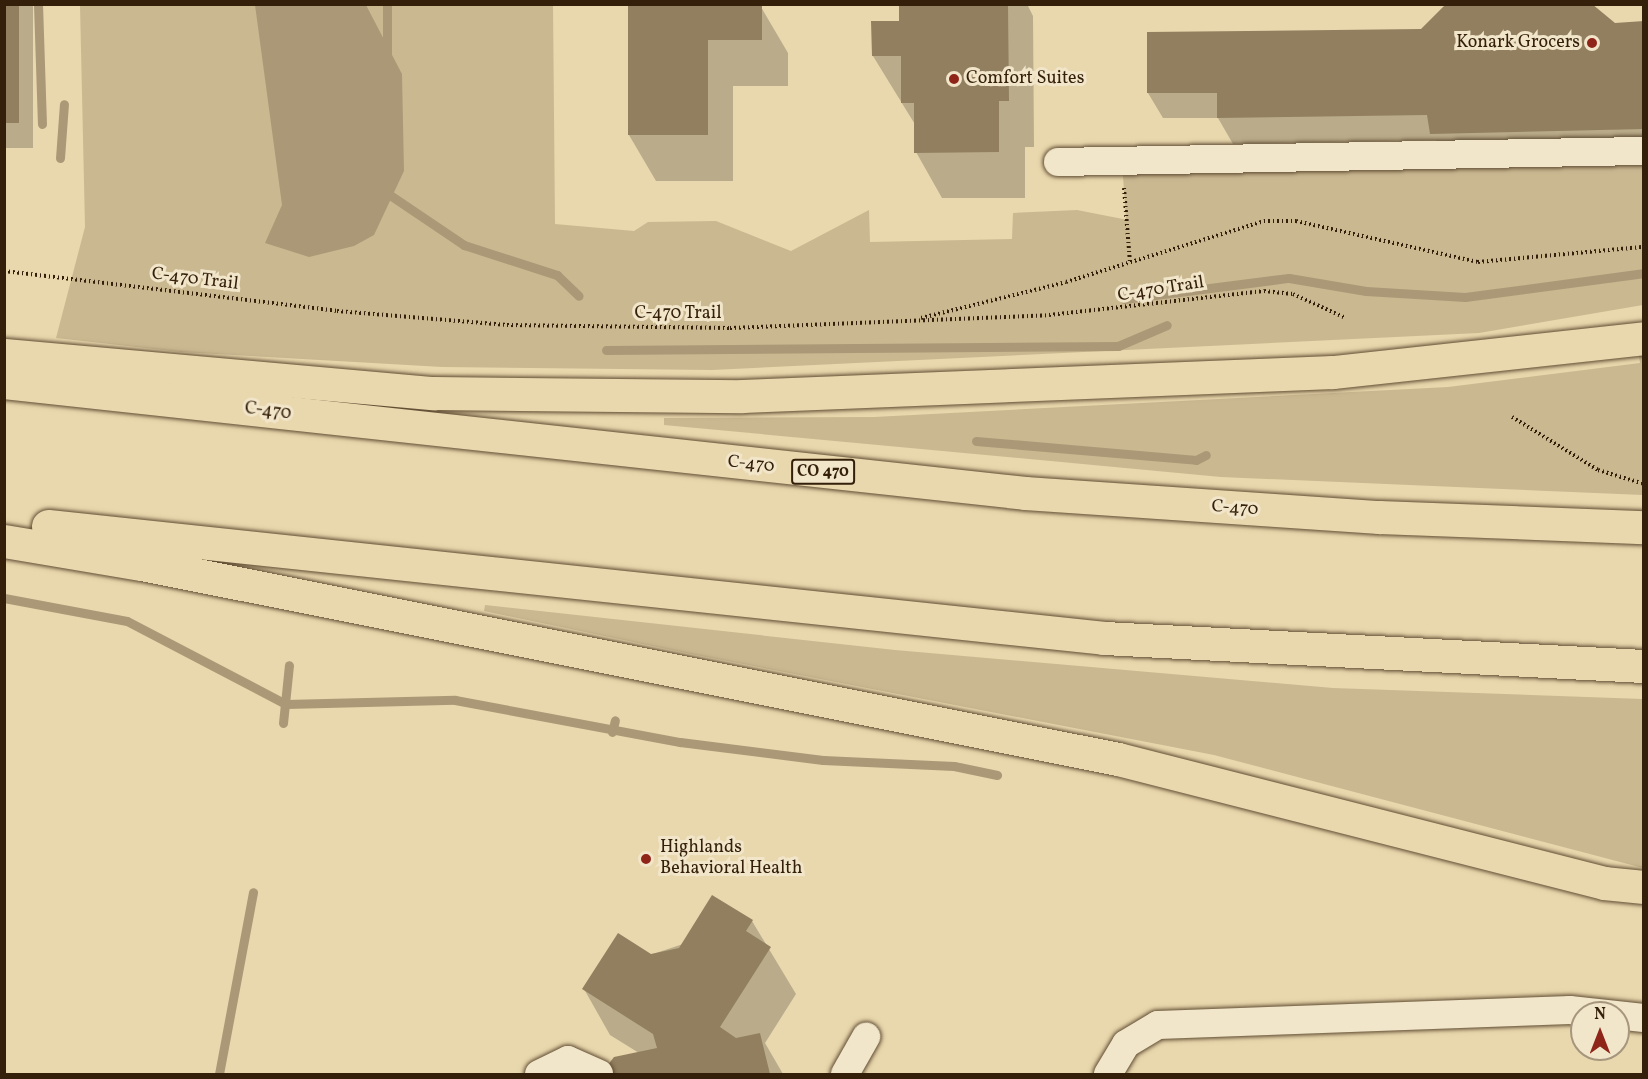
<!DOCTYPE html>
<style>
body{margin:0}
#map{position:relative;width:1648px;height:1079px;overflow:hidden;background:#e9d7ad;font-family:Vollkorn,serif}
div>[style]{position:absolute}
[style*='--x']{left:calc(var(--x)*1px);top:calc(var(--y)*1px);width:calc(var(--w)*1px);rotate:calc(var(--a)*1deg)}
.green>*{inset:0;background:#cab891}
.water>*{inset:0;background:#ab9876}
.shadow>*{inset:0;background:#0003;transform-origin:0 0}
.stream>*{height:9px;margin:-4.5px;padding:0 4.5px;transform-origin:4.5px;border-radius:4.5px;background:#ab9876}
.building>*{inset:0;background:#927f5f;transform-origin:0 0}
.path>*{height:4px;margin-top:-2px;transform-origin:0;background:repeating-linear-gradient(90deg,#331f0a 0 1.5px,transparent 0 4.5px)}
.roads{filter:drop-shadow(0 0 2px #604d33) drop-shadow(0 0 2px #604d33)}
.minor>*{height:28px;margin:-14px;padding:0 14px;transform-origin:14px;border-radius:14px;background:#f1e5ca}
.highway>*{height:33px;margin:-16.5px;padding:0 16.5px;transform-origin:16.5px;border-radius:16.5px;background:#e9d7ad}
.dots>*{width:16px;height:16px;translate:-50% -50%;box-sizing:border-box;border:3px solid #f1e5ca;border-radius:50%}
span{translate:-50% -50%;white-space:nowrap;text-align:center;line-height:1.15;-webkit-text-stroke:6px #f1e5ca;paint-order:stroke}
.shield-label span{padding:2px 4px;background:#f1e5ca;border:2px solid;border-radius:4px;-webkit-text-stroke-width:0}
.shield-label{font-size:16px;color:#331f0a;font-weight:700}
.poi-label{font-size:18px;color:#331f0a}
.right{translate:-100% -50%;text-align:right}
.left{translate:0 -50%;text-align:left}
.street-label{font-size:18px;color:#331f0a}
.frame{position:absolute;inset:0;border:6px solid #331f0a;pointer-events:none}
.north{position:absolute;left:1570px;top:1001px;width:60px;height:60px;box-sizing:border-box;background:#f1e5ca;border:2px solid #a5967d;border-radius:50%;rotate:0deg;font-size:16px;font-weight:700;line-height:24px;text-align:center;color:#331f0a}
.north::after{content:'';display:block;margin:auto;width:21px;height:27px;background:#8f2418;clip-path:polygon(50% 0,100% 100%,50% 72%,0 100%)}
</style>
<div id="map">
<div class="green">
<div style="clip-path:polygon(80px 5px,553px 5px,555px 224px,634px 231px,648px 222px,716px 221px,791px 251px,869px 210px,870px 242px,1012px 239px,1013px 213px,1077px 210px,1133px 221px,1126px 220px,1122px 162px,1643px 161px,1643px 305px,1479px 333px,712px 370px,442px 367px,181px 352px,56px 338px,85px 227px)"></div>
<div style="clip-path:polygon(1639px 356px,1643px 356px,1643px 495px,1221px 477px,664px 425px,664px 418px,874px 417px,1448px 387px,1640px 363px)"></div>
<div style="clip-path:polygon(485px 605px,895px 650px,1333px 688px,1643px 699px,1643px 868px,1214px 755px,691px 654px,484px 611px)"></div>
</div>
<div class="water">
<div style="clip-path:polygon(255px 5px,366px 5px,402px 74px,404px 171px,374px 235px,354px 246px,309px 257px,265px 243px,282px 205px)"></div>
</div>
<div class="shadow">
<div style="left:4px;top:4px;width:29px;height:144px"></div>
<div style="clip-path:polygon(629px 4px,761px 7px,788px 53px,788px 86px,733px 86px,733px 181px,656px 181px,629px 135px)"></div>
<div style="clip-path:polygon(901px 4px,1027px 4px,1033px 16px,1034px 147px,1025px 147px,1025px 198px,942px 198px,916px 152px,916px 126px,873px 56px,901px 23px)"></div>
<div style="clip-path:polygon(1644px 23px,1644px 154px,1447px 159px,1436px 140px,1233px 144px,1218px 118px,1163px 118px,1148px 93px,1421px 31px)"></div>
<div style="clip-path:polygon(752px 921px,796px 994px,765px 1043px,783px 1074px,603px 1074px,639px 1053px,610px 1035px,584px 989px,650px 955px)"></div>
</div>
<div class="stream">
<div style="--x:38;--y:4;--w:120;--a:88.1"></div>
<div style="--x:387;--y:56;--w:52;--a:-90"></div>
<div style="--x:60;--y:158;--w:54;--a:-85.8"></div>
<div style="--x:384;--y:191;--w:97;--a:34"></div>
<div style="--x:464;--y:245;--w:98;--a:17.9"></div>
<div style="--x:557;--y:275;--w:30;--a:44"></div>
<div style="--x:1124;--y:299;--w:166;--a:-7.3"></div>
<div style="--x:1289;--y:278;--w:78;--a:9.6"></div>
<div style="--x:1366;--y:291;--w:99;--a:3.5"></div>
<div style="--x:1465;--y:297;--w:181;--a:-7.6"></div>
<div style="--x:606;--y:350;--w:512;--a:-0.45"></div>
<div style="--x:1118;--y:346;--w:53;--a:-23.2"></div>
<div style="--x:976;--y:441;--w:221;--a:4.9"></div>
<div style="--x:1196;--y:460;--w:11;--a:-27"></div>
<div style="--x:4;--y:598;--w:125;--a:10.6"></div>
<div style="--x:127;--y:621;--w:179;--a:27.6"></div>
<div style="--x:286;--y:704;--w:169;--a:-1.4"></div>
<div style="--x:455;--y:700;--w:229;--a:10.6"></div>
<div style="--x:680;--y:742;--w:144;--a:7.2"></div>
<div style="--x:823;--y:760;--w:131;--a:2.6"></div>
<div style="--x:954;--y:766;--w:44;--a:11.8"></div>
<div style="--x:283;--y:723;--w:58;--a:-84.1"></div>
<div style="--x:612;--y:732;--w:12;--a:-76"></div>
<div style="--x:219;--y:1074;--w:185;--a:-79.4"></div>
</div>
<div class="building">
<div style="left:4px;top:4px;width:15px;height:119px"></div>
<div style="clip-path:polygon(628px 4px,762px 5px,762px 40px,708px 40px,708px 135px,628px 135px)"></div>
<div style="clip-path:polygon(899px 4px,1008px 4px,1009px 101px,999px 101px,999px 152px,914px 153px,914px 103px,901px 103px,901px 56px,872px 56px,871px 21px,899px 21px)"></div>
<div style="clip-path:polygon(1446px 4px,1592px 4px,1615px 23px,1644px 21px,1644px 129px,1430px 134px,1427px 115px,1217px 118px,1217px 93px,1147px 93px,1147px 32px,1421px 29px)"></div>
<div style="clip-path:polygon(712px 895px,753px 920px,746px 931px,771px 947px,720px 1027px,736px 1038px,760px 1033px,770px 1074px,601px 1074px,614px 1057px,657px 1048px,653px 1034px,582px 989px,618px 933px,651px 954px,679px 948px)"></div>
</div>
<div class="path">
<div style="--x:1124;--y:188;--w:74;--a:85.4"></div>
<div style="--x:4;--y:271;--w:335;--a:6.8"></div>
<div style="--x:337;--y:311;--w:171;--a:4.7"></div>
<div style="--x:507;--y:325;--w:223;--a:0.8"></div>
<div style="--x:730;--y:328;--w:319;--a:-2.3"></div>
<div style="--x:1049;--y:315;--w:216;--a:-6.4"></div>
<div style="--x:1264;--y:291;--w:29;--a:6"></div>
<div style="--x:1293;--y:294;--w:58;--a:24.4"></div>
<div style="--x:921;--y:318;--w:149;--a:-13.9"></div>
<div style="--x:1066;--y:282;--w:207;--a:-17.1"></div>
<div style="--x:1264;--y:221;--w:32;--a:0"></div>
<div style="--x:1296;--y:221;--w:187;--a:12.7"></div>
<div style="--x:1478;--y:262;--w:167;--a:-5.2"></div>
<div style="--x:1512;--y:417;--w:101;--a:31.6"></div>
<div style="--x:1598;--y:470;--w:48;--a:16.9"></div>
</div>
<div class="roads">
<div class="minor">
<div style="--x:1058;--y:162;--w:586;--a:-1.08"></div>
<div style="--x:539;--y:1074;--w:32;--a:-26"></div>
<div style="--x:568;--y:1060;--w:34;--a:24"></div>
<div style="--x:845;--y:1074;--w:43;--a:-60.4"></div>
<div style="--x:1108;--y:1074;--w:35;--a:-59"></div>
<div style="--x:1126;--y:1044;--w:37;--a:-31"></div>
<div style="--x:1158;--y:1025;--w:412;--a:-2.1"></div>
<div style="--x:1570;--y:1010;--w:74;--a:6.2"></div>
</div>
<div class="highway">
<div style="--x:4;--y:355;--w:431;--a:5.1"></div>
<div style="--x:433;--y:393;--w:309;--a:0.6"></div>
<div style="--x:742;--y:396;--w:591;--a:-2.33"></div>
<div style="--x:1333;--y:372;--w:313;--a:-6.2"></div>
<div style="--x:4;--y:382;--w:1027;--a:6.2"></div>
<div style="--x:1025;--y:493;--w:355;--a:3.9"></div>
<div style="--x:1379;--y:517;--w:265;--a:2.2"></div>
<div style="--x:48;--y:526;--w:1062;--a:6.05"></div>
<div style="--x:1104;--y:638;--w:541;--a:2.97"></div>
<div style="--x:4;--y:541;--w:140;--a:9.5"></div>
<div style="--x:142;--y:564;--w:995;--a:11.3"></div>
<div style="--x:1118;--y:759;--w:502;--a:14.31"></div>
<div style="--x:1604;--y:883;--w:40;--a:5.7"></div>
</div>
</div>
<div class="dots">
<div style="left:1592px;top:43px;background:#8f2418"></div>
<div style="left:954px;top:79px;background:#8f2418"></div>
<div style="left:646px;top:859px;background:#8f2418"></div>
</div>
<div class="shield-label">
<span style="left:823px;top:472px">CO 470</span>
</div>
<div class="poi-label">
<span class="right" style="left:1580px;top:43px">Konark Grocers</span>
<span class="left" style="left:966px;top:79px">Comfort Suites</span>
<span class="left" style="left:660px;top:859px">Highlands<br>Behavioral Health</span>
</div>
<div class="street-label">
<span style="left:195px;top:280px;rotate:7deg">C-470 Trail</span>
<span style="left:1161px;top:290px;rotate:-9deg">C-470 Trail</span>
<span style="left:678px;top:314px">C-470 Trail</span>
<span style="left:268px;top:412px;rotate:7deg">C-470</span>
<span style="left:751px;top:465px;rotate:6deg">C-470</span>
<span style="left:1235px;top:509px;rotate:4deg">C-470</span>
</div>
<div class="frame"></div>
<div class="north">N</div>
</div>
